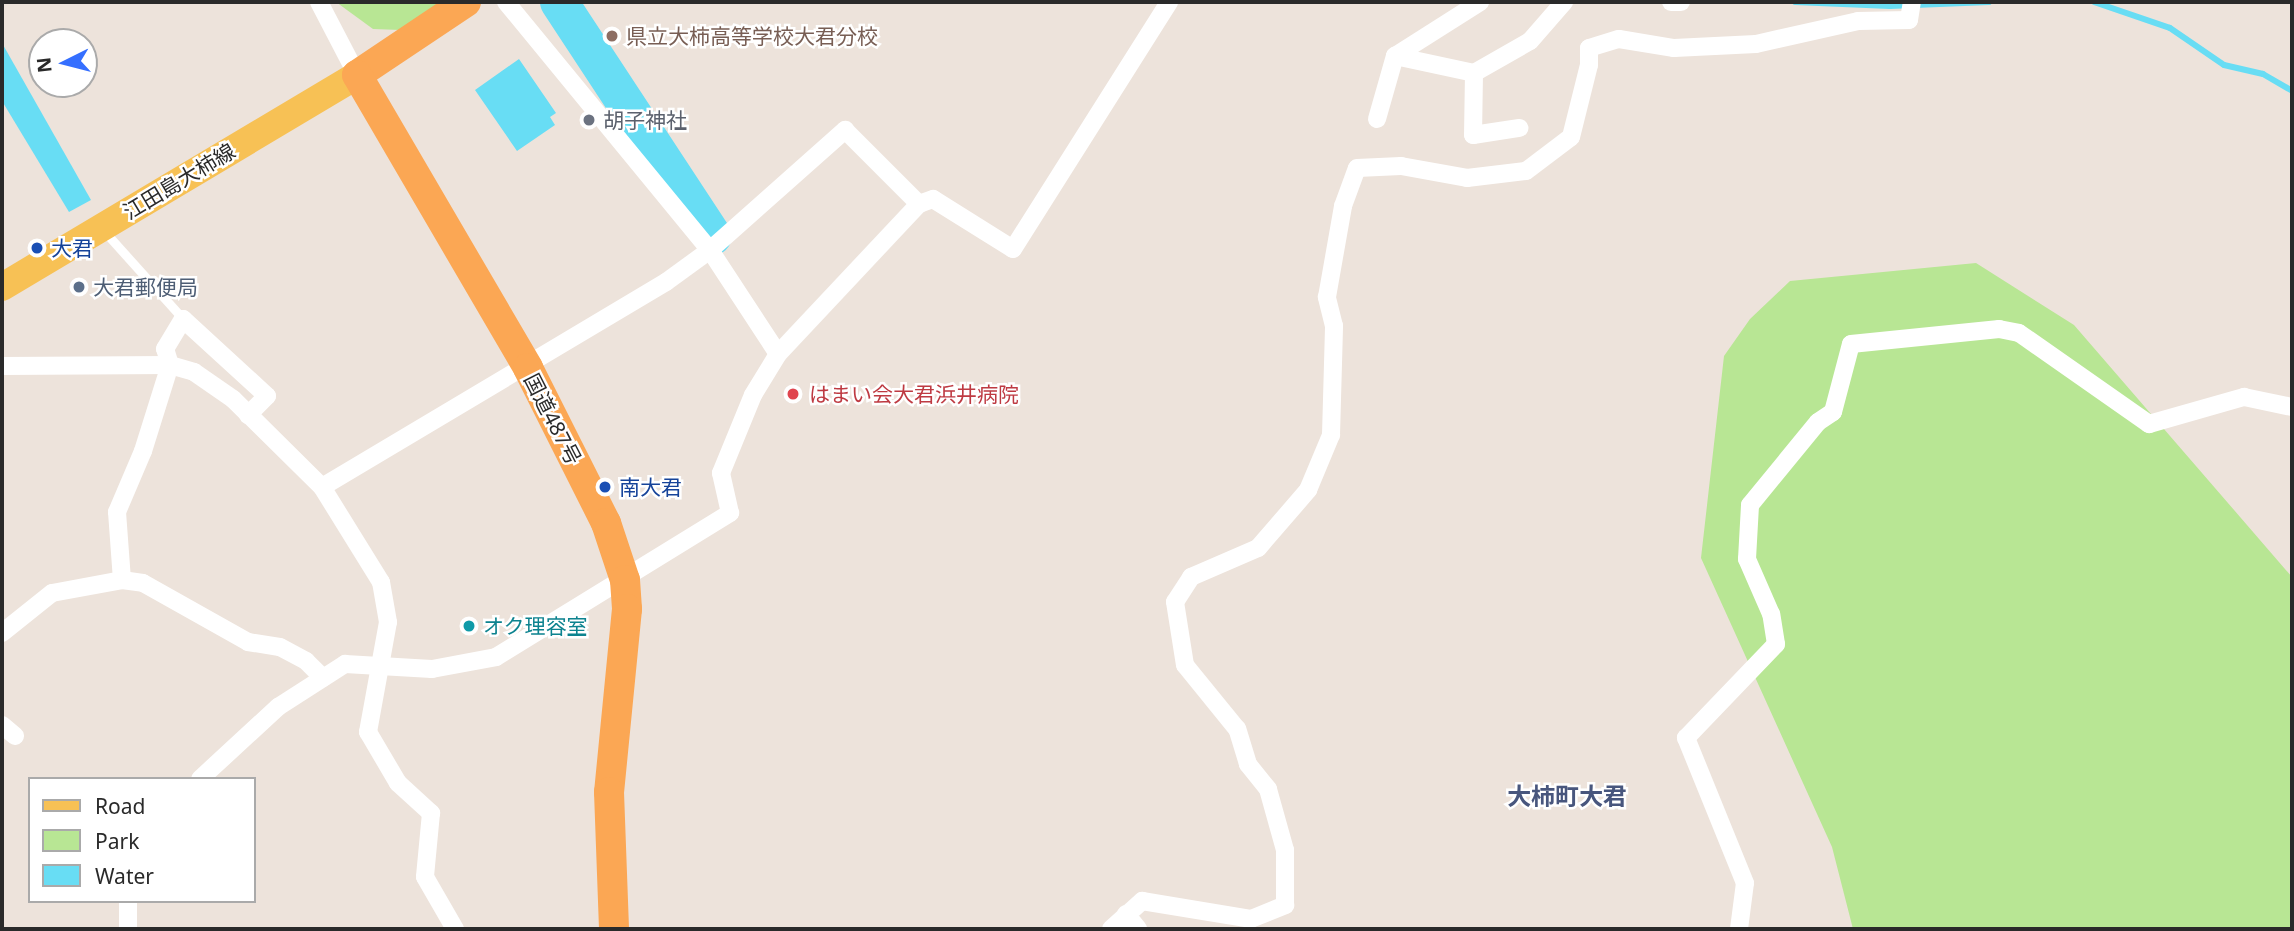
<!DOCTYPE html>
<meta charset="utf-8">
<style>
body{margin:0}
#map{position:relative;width:2294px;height:931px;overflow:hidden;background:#ede3db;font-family:"Noto Sans","Noto Sans JP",sans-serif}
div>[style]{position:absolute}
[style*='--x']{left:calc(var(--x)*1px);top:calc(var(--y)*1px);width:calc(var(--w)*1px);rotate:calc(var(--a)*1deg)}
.green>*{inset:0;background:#b8e694}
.water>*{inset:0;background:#68ddf4}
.stream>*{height:6px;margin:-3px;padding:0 3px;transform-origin:3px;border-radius:3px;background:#68ddf4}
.river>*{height:38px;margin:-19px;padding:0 19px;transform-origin:19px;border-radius:19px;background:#68ddf4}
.service>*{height:9px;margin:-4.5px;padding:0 4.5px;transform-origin:4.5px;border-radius:4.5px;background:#fff}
.minor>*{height:18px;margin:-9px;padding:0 9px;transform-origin:9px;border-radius:9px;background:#fff}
.primary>*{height:28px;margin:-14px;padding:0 14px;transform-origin:14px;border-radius:14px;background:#f7c155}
.trunk>*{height:30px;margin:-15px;padding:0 15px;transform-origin:15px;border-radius:15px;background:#fba754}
.dots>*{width:19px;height:19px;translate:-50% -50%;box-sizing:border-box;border:4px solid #fff;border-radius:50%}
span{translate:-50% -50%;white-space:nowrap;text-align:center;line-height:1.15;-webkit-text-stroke:5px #fff;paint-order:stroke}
.education-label{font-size:21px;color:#785e54}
.left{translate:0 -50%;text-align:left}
.worship-label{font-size:21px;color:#5b616d}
.street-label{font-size:21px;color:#2a2a2a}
.transit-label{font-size:21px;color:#164399}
.service-label{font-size:21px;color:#4e5e75}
.health-label{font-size:21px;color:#be3a42}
.culture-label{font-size:21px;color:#0d838f}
.quarter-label{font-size:24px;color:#48567d;font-weight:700}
.frame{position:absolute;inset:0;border:4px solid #2a2a2a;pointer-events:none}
.legend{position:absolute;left:28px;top:777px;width:228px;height:126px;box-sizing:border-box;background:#fff;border:2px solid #aaa;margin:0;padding:9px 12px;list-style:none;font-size:21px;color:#2a2a2a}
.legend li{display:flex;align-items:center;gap:14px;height:35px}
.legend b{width:35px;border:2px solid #aaa}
.north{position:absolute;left:28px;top:28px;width:70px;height:70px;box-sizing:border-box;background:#fff;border:2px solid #aaa;border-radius:50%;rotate:264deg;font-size:19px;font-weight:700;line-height:28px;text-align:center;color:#2a2a2a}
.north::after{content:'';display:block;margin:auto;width:24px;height:32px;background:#356fff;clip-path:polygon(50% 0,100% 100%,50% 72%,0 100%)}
</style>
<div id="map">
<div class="green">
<div style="clip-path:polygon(336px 2px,453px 2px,401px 30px,373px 29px)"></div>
<div style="clip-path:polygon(1976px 263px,2074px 325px,2292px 577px,2292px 929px,1853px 929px,1832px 847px,1701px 558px,1724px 356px,1750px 319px,1790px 281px)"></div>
</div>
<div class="water">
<div style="clip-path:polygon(2px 43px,91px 200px,69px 212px,2px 101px)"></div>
<div style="clip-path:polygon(519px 59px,556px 113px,550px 117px,555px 125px,517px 151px,475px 90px)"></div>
</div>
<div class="stream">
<div style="--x:1795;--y:2;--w:95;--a:2.4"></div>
<div style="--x:1890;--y:6;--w:99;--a:-2.3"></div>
<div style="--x:2094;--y:2;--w:80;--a:18.9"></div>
<div style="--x:2170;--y:28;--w:65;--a:34.4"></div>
<div style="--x:2224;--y:65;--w:40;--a:13"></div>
<div style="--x:2263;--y:74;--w:34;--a:30"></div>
</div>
<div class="river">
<div style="--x:559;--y:2;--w:280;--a:56.7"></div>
</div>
<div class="service">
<div style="--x:105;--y:232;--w:117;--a:48.1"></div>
</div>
<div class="minor">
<div style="--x:319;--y:2;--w:82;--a:62.5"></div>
<div style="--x:506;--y:2;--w:321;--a:50.6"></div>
<div style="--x:710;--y:250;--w:124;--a:56.8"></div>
<div style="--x:1671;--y:2;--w:10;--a:0"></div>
<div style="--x:1395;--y:56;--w:101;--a:-32.4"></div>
<div style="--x:1474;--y:73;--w:62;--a:90.9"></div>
<div style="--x:1473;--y:135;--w:47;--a:-8.7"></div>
<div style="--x:1377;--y:119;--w:66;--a:-74.1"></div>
<div style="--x:1395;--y:56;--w:81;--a:12.1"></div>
<div style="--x:1474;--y:73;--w:64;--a:-29.7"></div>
<div style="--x:1530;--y:41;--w:52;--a:-48.9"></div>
<div style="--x:2;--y:366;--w:168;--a:-0.3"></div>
<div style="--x:170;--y:365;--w:25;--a:16"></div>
<div style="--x:194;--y:372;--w:47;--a:34.7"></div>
<div style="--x:233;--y:399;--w:125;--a:44.7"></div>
<div style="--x:322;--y:487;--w:112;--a:58.2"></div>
<div style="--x:381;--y:582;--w:41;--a:80.1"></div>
<div style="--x:388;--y:622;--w:112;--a:100.3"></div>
<div style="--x:368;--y:732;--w:59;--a:59.5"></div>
<div style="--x:398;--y:783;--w:45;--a:42.3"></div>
<div style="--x:431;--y:813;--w:64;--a:95.4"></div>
<div style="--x:425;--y:877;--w:60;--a:60"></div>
<div style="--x:322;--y:487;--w:400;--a:-30.8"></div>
<div style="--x:666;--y:282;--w:54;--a:-36"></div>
<div style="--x:710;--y:250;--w:181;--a:-41.6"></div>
<div style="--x:845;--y:130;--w:105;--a:45"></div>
<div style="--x:122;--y:580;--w:21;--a:8"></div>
<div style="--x:143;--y:583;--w:120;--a:29.3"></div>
<div style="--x:248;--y:642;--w:32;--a:9"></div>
<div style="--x:280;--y:647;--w:30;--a:28"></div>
<div style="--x:306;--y:661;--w:24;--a:45"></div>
<div style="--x:2;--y:633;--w:64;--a:-38.7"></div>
<div style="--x:52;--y:593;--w:71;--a:-10.5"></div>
<div style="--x:122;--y:580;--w:68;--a:-94.2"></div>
<div style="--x:117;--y:512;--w:66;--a:-66.9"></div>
<div style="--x:143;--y:451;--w:90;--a:-72.6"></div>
<div style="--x:170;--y:365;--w:17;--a:-107"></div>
<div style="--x:165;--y:349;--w:35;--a:-59"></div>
<div style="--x:183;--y:319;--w:114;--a:42.5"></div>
<div style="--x:267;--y:396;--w:27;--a:135"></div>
<div style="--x:2;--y:725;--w:17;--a:40"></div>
<div style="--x:200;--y:779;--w:106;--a:-42.7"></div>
<div style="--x:278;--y:707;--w:80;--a:-32.7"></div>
<div style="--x:345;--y:664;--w:87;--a:3.3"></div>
<div style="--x:432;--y:669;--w:65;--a:-10.6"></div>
<div style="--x:496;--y:657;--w:275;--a:-31.6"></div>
<div style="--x:730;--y:513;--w:41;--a:-102.7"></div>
<div style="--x:721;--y:473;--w:84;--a:-67.7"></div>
<div style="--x:753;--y:395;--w:48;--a:-58.6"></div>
<div style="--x:778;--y:354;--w:206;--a:-46.8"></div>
<div style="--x:919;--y:204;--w:15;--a:-20"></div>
<div style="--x:933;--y:199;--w:94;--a:32"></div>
<div style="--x:1013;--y:249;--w:292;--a:-57.7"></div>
<div style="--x:128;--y:901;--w:28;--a:90"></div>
<div style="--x:1126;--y:914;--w:19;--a:51"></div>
<div style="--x:1111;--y:929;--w:42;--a:-42.1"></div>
<div style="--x:1142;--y:901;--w:110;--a:9.4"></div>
<div style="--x:1251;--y:919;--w:37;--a:-22"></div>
<div style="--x:1285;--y:905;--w:55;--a:-90"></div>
<div style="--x:1285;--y:850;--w:63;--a:-105.6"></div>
<div style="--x:1268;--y:789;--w:32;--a:-129"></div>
<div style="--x:1248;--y:764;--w:37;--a:-107"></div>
<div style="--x:1237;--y:729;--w:82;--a:-129.1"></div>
<div style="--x:1185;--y:665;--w:64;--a:-99"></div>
<div style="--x:1175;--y:602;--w:30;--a:-57"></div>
<div style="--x:1191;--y:577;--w:73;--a:-23.4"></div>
<div style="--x:1258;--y:548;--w:77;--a:-49.2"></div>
<div style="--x:1308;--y:490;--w:60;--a:-67.3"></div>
<div style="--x:1331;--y:435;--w:109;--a:-88.4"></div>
<div style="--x:1334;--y:326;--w:30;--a:-104"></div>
<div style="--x:1327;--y:297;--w:92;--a:-80"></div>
<div style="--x:1343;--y:206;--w:40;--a:-69.8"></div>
<div style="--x:1357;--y:168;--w:44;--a:-2.6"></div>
<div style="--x:1401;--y:166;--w:67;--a:10.3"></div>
<div style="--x:1467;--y:178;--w:59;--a:-6.8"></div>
<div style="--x:1526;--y:171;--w:56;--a:-37.1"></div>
<div style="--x:1571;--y:137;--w:74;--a:-76"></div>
<div style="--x:1589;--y:65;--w:17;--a:-90"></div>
<div style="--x:1589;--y:48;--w:31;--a:-17"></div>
<div style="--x:1619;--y:39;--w:56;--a:9.3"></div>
<div style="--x:1674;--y:48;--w:82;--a:-2.8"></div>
<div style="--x:1756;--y:44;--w:105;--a:-12.7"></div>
<div style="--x:1858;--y:21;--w:51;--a:-1.1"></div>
<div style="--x:1909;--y:20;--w:18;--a:-81"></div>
<div style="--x:1739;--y:929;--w:46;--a:-82.6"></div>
<div style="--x:1745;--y:883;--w:157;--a:-112.1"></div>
<div style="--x:1686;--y:738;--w:130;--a:-46.2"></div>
<div style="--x:1776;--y:644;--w:30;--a:-99"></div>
<div style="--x:1771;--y:614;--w:60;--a:-113.6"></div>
<div style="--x:1747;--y:559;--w:54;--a:-86.8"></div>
<div style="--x:1750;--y:505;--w:107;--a:-50.7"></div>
<div style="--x:1818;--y:422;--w:18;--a:-34"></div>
<div style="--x:1833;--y:412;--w:70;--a:-75.2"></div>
<div style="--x:1851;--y:344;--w:149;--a:-5.8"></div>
<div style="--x:1999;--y:329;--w:20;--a:11"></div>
<div style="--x:2019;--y:333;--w:159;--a:35"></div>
<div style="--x:2149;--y:424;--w:99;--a:-15.9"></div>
<div style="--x:2244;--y:397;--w:49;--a:11.8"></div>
</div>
<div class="primary">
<div style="--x:2;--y:287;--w:413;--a:-30.8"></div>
</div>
<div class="trunk">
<div style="--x:466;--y:2;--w:131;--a:146.2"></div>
<div style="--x:357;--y:75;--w:339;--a:59.7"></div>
<div style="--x:528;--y:368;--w:174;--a:63.3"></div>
<div style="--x:606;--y:523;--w:60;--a:71.6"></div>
<div style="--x:625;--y:580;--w:29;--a:86"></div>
<div style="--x:627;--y:609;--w:184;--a:95.6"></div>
<div style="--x:609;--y:792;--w:137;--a:87.9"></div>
</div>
<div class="dots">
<div style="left:612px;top:36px;background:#8d6e63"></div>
<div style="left:589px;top:120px;background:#6b7280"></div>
<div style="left:37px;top:248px;background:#1a4fb4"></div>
<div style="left:79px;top:287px;background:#5c6f8a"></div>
<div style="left:793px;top:394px;background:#e0444e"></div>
<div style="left:605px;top:487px;background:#1a4fb4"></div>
<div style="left:469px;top:626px;background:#0f9aa8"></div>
</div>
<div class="education-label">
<span class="left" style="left:626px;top:36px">県立大柿高等学校大君分校</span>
</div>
<div class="worship-label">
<span class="left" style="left:603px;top:120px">胡子神社</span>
</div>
<div class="street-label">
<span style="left:179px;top:181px;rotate:-31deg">江田島大柿線</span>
<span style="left:553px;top:419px;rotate:63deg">国道487号</span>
</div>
<div class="transit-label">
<span class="left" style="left:51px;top:248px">大君</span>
<span class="left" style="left:619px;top:487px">南大君</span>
</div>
<div class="service-label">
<span class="left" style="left:93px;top:287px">大君郵便局</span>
</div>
<div class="health-label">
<span class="left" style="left:809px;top:394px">はまい会大君浜井病院</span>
</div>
<div class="culture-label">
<span class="left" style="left:483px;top:626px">オク理容室</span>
</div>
<div class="quarter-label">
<span style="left:1567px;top:796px">大柿町大君</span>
</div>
<div class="frame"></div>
<ul class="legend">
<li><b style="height:9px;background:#f7c155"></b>Road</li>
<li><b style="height:19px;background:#b8e694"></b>Park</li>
<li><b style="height:19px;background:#68ddf4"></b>Water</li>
</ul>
<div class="north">N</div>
</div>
